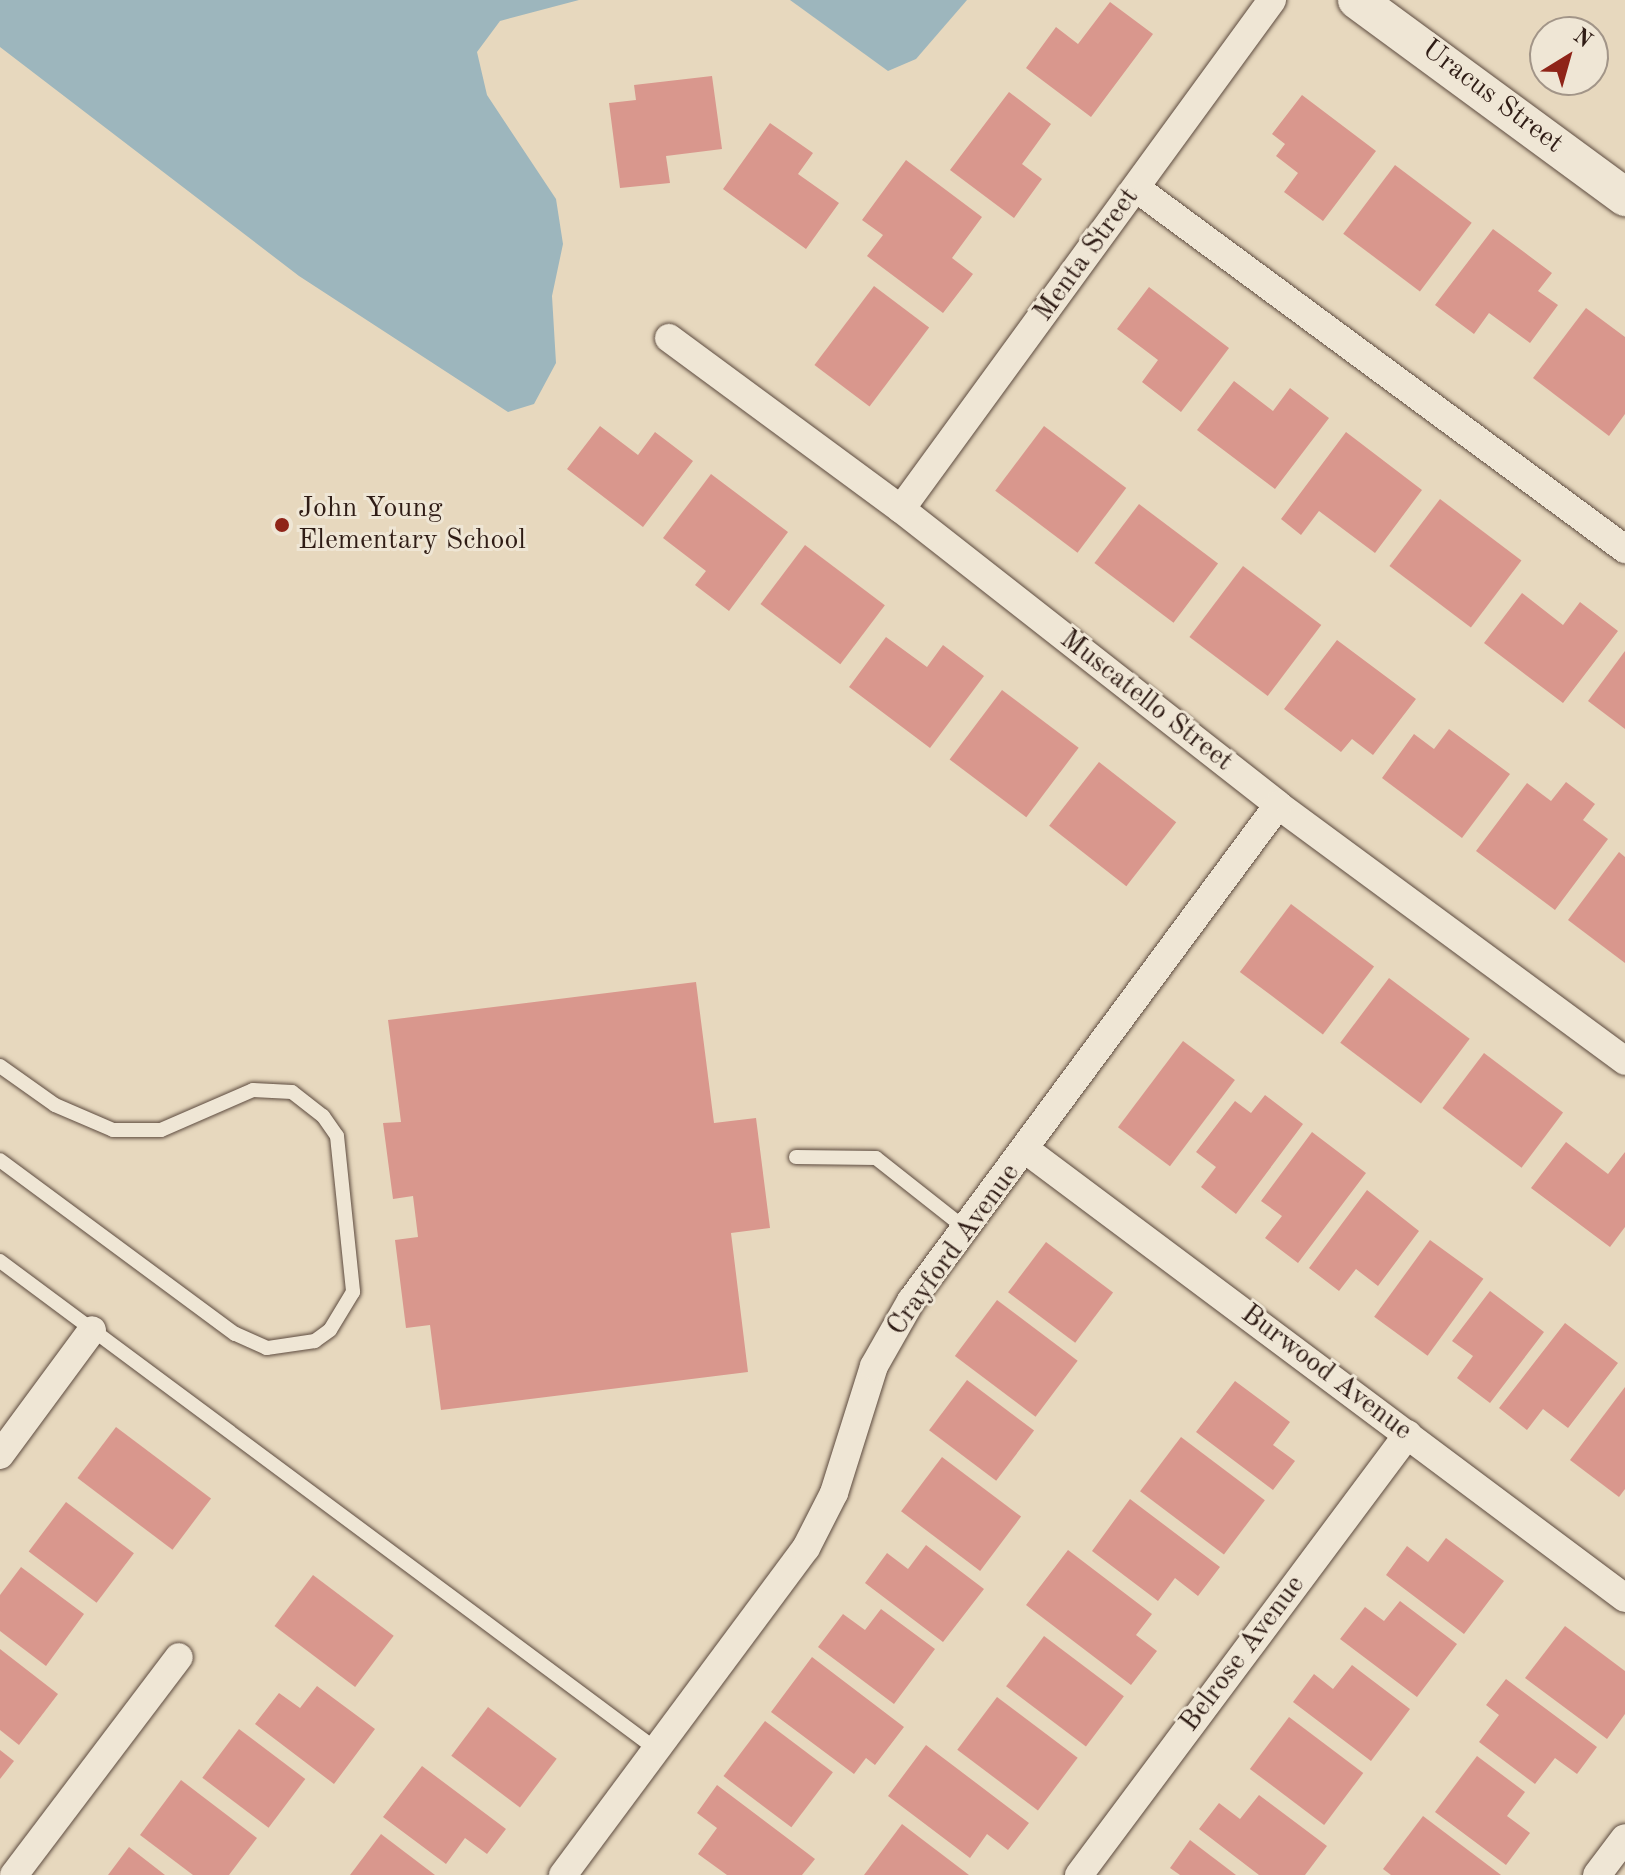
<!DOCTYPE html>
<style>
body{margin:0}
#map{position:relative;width:1625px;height:1875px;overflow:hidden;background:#e7d8be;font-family:"Old Standard TT",serif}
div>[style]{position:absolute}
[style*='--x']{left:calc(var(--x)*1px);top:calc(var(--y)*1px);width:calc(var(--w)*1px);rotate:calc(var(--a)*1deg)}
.water>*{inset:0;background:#9db6bd}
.building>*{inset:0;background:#d9978d;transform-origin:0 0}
.roads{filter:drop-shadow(0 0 2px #5d4b3f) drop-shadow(0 0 2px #5d4b3f)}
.lane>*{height:14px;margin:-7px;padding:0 7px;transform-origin:7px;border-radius:7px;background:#efe6d5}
.street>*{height:28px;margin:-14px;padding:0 14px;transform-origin:14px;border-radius:14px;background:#efe6d5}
.secondary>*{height:38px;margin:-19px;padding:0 19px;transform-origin:19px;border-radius:19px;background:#efe6d5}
.dots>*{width:22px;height:22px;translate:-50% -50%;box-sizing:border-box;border:4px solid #efe6d5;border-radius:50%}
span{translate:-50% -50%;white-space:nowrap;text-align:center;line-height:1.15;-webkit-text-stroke:6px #efe6d5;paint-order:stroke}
.street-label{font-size:28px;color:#2f1c15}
.poi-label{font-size:28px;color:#2f1c15}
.left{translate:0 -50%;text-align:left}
.north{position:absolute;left:1529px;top:16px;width:80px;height:80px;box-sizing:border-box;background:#efe6d5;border:2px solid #a29588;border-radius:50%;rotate:37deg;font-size:22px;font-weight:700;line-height:32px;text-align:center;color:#2f1c15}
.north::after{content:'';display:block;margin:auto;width:28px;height:36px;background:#8f2418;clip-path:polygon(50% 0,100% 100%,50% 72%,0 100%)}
</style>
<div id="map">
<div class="water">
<div style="clip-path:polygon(0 0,579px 0,500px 21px,477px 52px,487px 95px,556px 199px,563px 244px,552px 296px,556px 363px,534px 404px,508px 412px,299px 276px,0 47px)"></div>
<div style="clip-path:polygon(790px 0,967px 0,916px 59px,888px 71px)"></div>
</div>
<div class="building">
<div style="clip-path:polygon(1110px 2px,1153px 34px,1091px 117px,1026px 68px,1056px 27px,1078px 44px)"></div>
<div style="clip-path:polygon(712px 76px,722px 149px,666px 156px,670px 183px,620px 188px,609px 103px,636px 100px,634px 85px)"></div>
<div style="clip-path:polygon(1009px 92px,1051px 124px,1022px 164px,1042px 179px,1014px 218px,950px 170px)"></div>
<div style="clip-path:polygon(1302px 95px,1376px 151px,1323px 221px,1284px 192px,1298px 173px,1276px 156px,1285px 144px,1272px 134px)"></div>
<div style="clip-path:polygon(770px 123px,813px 153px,798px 174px,839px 203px,806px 249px,723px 189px)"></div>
<div style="clip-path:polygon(906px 160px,982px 217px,952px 258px,973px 274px,943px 313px,867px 256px,883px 235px,862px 220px)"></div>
<div style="left:1395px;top:165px;width:96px;height:86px;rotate:37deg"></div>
<div style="clip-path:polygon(1493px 229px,1552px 273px,1538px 291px,1558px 305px,1530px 343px,1489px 313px,1474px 334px,1435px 305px)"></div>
<div style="left:874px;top:286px;width:69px;height:99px;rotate:37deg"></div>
<div style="clip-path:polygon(1149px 287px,1229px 348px,1181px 412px,1142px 382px,1158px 360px,1117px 329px)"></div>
<div style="clip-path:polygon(1586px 308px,1625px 337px,1625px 414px,1609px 436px,1533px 378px)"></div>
<div style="clip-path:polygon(1234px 381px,1273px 411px,1290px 388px,1329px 418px,1275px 489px,1197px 430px)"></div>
<div style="clip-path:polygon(600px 426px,638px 455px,655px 432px,693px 461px,643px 527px,567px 469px)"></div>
<div style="left:1044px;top:426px;width:103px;height:81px;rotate:37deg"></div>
<div style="clip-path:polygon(1346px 432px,1422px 490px,1375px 553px,1319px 511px,1301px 535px,1281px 519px)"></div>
<div style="clip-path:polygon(711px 474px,788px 532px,729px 611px,695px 585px,706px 571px,663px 538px)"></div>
<div style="left:1440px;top:499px;width:102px;height:84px;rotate:37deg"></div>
<div style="left:1139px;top:504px;width:99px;height:74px;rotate:37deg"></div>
<div style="left:805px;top:545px;width:100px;height:74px;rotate:37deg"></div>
<div style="left:1243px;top:566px;width:98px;height:89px;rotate:37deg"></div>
<div style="clip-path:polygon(1522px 593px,1563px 625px,1580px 602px,1618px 631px,1563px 703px,1484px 643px)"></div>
<div style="clip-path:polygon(886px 637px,927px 667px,943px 645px,984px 676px,930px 748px,849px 687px)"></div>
<div style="clip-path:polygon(1337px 640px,1416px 699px,1373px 755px,1352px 739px,1341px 752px,1284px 709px)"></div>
<div style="clip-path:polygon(1625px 651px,1625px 729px,1588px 701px)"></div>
<div style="left:1002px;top:690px;width:96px;height:87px;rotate:37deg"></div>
<div style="clip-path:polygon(1449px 729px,1510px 774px,1462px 838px,1382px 778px,1414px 734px,1434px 749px)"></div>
<div style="left:1099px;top:762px;width:98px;height:81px;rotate:38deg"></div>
<div style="clip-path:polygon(1566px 782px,1595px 804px,1583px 820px,1608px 839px,1555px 910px,1476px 851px,1527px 783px,1551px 801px)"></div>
<div style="clip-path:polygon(1619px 852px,1625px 857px,1625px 963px,1568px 920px)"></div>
<div style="left:1291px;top:904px;width:104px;height:85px;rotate:37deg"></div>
<div style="left:1389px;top:978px;width:101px;height:81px;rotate:37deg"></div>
<div style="clip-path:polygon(696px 982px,714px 1123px,756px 1118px,770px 1228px,731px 1233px,748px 1372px,441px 1410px,430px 1325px,406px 1328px,395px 1240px,418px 1237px,413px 1196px,393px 1199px,383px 1123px,401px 1122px,388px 1020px)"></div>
<div style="left:1183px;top:1041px;width:65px;height:108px;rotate:37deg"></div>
<div style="left:1484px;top:1053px;width:99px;height:69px;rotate:37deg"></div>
<div style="clip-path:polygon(1265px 1095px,1303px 1124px,1236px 1214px,1201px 1187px,1216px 1167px,1196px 1152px,1235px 1101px,1251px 1113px)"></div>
<div style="clip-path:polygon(1312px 1132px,1366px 1173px,1298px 1263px,1265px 1238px,1282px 1216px,1261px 1201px)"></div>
<div style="clip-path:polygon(1566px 1142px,1608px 1174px,1625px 1152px,1625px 1227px,1610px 1247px,1531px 1188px)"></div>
<div style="clip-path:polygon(1367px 1190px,1419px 1231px,1378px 1286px,1356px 1269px,1339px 1291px,1309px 1268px)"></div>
<div style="left:1430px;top:1240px;width:66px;height:95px;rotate:36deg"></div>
<div style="left:1046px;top:1242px;width:84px;height:63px;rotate:37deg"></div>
<div style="clip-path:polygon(1490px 1291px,1544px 1332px,1490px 1403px,1457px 1378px,1473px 1356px,1452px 1341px)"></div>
<div style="left:997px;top:1300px;width:101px;height:70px;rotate:37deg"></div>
<div style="clip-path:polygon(1565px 1323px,1618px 1363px,1568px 1428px,1543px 1409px,1527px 1430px,1499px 1408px)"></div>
<div style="left:967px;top:1380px;width:84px;height:63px;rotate:37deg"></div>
<div style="clip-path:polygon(1235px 1381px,1290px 1422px,1273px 1445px,1295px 1461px,1273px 1490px,1196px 1432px)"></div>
<div style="clip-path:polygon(1625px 1387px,1625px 1489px,1619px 1497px,1570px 1460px)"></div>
<div style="left:116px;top:1427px;width:119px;height:64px;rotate:37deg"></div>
<div style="left:1181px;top:1437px;width:105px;height:68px;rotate:37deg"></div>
<div style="left:942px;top:1457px;width:99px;height:68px;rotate:37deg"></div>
<div style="clip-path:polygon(1130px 1499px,1220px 1567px,1198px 1596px,1175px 1578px,1158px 1601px,1092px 1551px)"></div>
<div style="left:66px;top:1502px;width:85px;height:62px;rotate:37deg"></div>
<div style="clip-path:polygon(1446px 1538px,1504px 1581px,1464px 1634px,1386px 1575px,1407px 1546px,1428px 1562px)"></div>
<div style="clip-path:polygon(926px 1545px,984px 1589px,943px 1642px,865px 1583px,887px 1553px,908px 1569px)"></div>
<div style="clip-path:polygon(1068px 1550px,1152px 1614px,1136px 1635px,1157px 1651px,1131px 1685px,1026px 1605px)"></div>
<div style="clip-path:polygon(21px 1567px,84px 1614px,46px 1666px,0 1631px,0 1595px)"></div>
<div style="left:313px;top:1575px;width:101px;height:64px;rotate:37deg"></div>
<div style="clip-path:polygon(1400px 1601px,1457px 1644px,1417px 1697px,1340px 1639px,1365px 1607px,1384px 1621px)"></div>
<div style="clip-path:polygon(881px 1609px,935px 1649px,894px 1704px,818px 1647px,843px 1614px,865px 1630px)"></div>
<div style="clip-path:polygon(1565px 1626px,1625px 1671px,1625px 1714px,1607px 1739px,1525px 1678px)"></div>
<div style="left:1044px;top:1636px;width:100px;height:63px;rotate:37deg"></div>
<div style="clip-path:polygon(0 1649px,58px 1694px,19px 1745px,0 1730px)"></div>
<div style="clip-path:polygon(812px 1657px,904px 1727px,875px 1765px,866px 1758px,854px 1774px,771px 1712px)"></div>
<div style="clip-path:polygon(1352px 1665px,1410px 1709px,1371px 1761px,1293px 1702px,1314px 1674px,1333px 1689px)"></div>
<div style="clip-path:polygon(1506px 1679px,1597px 1747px,1577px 1774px,1555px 1758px,1535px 1784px,1479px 1742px,1499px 1715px,1486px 1705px)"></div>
<div style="clip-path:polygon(317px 1686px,375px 1729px,334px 1784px,255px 1724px,279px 1693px,300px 1708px)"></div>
<div style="left:997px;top:1697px;width:101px;height:66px;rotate:37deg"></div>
<div style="left:488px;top:1707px;width:86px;height:61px;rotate:37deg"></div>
<div style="left:1289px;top:1717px;width:93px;height:65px;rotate:37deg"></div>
<div style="left:765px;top:1721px;width:85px;height:69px;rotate:37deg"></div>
<div style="left:239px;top:1729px;width:83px;height:61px;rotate:37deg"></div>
<div style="clip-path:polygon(926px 1745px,1029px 1823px,1008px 1850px,987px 1834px,970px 1858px,888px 1796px)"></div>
<div style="clip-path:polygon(0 1750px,14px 1761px,0 1779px)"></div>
<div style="clip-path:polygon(1477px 1756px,1525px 1792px,1507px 1816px,1530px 1833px,1506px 1865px,1435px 1812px)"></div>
<div style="clip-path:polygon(422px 1766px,506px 1829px,487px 1854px,465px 1838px,446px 1864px,383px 1817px)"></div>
<div style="clip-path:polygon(181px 1780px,257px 1838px,229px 1875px,193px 1875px,140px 1835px)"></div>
<div style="clip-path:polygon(717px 1785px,815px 1859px,802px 1875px,727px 1875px,698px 1854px,717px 1828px,697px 1813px)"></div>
<div style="clip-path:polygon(1259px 1795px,1327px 1846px,1305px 1875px,1259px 1875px,1199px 1829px,1219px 1803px,1240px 1819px)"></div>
<div style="clip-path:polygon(1423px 1816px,1501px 1875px,1391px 1875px,1383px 1869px)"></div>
<div style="clip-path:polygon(902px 1824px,969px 1875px,864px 1875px)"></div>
<div style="clip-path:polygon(381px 1834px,435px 1875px,350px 1875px)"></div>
<div style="clip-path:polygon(1190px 1840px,1236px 1875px,1180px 1875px,1170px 1868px)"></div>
<div style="clip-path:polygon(129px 1847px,165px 1875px,108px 1875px)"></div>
</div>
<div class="roads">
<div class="lane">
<div style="--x:0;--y:1066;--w:67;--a:35.3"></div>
<div style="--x:55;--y:1105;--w:63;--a:23.3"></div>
<div style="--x:113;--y:1130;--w:48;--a:0"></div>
<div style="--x:161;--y:1130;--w:100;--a:-23.5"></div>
<div style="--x:253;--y:1090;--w:39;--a:3"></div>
<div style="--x:292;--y:1092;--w:39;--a:38"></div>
<div style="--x:323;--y:1116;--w:24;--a:55"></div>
<div style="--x:337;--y:1136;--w:157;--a:84.1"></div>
<div style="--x:353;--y:1292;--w:44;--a:121.2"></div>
<div style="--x:330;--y:1330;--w:19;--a:144"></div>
<div style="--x:315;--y:1341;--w:49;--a:171.7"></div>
<div style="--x:267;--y:1348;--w:35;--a:-156"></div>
<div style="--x:235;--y:1334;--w:292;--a:-143.5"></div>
<div style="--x:796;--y:1157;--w:80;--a:0.7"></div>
<div style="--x:876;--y:1158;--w:115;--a:38.3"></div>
<div style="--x:0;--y:1261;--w:818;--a:36.65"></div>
</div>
<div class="street">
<div style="--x:1136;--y:188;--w:608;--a:36.44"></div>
<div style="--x:669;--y:338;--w:288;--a:36.4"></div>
<div style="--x:901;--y:509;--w:479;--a:38.1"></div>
<div style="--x:1278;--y:805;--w:431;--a:36.4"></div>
<div style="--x:901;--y:509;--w:630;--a:-53.91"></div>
<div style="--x:1026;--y:1150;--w:748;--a:36.79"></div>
<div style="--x:0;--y:1455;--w:155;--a:-53.6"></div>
<div style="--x:14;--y:1875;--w:273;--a:-52.9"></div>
<div style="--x:563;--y:1875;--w:407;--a:-53.4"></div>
<div style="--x:806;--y:1548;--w:62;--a:-63"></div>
<div style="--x:834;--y:1493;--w:133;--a:-72.5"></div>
<div style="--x:874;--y:1366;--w:75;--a:-60.4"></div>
<div style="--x:911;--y:1301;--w:617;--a:-53.5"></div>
<div style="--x:1079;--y:1875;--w:550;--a:-53.28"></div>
<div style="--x:1597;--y:1875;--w:46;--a:-52.9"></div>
</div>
<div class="secondary">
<div style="--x:1357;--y:0;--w:333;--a:36.3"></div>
</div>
</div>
<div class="dots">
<div style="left:282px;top:525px;background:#8f2418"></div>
</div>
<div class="street-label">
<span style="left:1492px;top:97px;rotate:37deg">Uracus Street</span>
<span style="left:1087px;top:255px;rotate:-54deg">Menta Street</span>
<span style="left:1146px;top:701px;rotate:38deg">Muscatello Street</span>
<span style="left:954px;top:1250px;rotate:-54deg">Crayford Avenue</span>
<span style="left:1326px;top:1373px;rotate:37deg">Burwood Avenue</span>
<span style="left:1243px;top:1654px;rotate:-53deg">Belrose Avenue</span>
</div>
<div class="poi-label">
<span class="left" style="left:298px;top:525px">John Young<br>Elementary School</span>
</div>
<div class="north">N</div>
</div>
